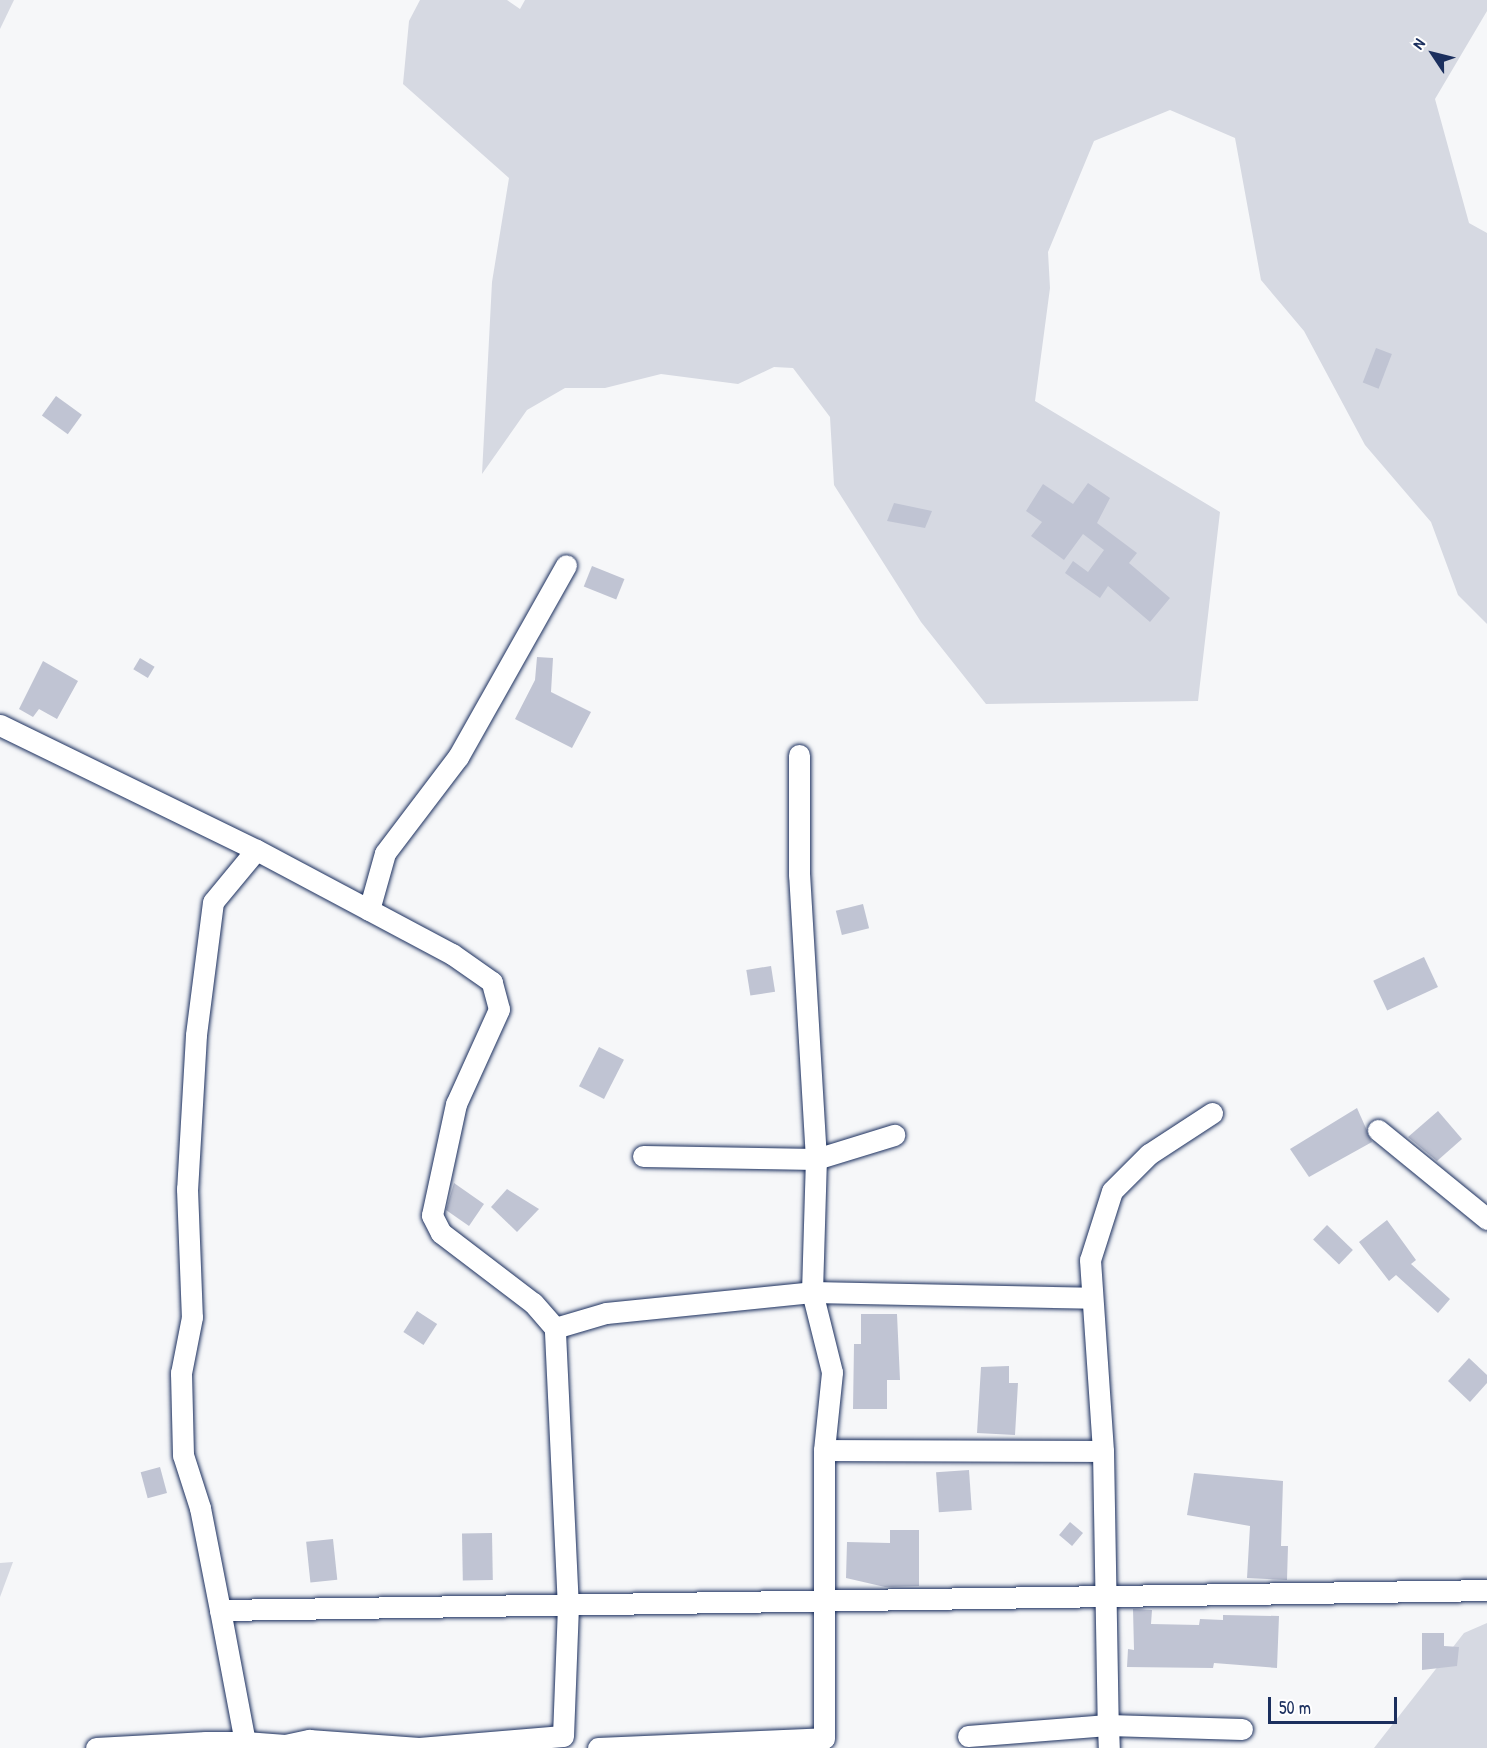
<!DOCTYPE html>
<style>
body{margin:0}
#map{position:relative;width:1487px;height:1748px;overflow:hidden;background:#f6f7f9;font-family:"Patrick Hand",sans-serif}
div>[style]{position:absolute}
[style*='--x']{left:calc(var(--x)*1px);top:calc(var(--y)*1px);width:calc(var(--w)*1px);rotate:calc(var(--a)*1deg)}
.green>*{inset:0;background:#d6d9e2}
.building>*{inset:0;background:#c0c4d3;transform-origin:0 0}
.roads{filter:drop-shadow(0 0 2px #1b2f5e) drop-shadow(0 0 2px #1b2f5e)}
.minor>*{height:21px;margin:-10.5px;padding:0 10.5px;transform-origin:10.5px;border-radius:10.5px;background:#fff}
span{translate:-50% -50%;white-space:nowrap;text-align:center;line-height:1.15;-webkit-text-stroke:6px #fff;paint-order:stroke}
.north{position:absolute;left:1403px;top:24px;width:60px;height:60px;-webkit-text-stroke:4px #fff;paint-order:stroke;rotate:305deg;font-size:16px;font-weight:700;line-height:24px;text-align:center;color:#1b2f5e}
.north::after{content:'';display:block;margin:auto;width:21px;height:27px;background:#1b2f5e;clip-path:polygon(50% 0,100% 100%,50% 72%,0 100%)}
.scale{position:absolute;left:1268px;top:1697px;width:129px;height:27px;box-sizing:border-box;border:3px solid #1b2f5e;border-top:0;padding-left:8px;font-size:18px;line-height:21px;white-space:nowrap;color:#1b2f5e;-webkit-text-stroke:4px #fff;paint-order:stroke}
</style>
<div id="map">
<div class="green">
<div style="clip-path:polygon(0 0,14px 0,0 29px)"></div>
<div style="clip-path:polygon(420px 0,507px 0,520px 9px,525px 0,1487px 0,1487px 11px,1435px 99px,1469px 223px,1487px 233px,1487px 624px,1458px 595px,1431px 522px,1365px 445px,1304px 331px,1261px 280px,1235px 138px,1170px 110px,1094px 141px,1048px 252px,1050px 288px,1035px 401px,1220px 512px,1198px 701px,986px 704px,921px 622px,834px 485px,830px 417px,793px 368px,774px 367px,738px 384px,661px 374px,605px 388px,565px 388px,527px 410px,482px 474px,492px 282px,509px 178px,403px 84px,409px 21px)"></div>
<div style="clip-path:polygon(13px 1562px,0 1597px,0 1563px)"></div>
<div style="clip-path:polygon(1487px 1623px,1487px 1748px,1374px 1748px,1464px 1633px)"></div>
</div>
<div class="building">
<div style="left:1376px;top:348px;width:17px;height:37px;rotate:21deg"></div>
<div style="left:56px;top:396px;width:32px;height:24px;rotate:36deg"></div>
<div style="clip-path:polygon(1088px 483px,1110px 498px,1097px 523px,1137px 553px,1129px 563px,1170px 598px,1150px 622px,1108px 586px,1100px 598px,1065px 573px,1073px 561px,1088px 572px,1104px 550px,1083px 534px,1064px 560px,1031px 536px,1042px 522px,1026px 511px,1043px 484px,1073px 504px)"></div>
<div style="clip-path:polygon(894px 503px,932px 511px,925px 528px,887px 521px)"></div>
<div style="left:592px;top:566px;width:35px;height:22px;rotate:22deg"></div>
<div style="clip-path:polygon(537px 657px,553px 658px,551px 692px,591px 712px,572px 748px,515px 719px,535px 680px)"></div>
<div style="left:140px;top:658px;width:17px;height:13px;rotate:31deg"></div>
<div style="clip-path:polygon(43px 661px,78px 681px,57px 719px,39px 709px,33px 717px,19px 709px)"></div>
<div style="left:863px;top:904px;width:25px;height:28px;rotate:76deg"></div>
<div style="left:1424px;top:957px;width:33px;height:56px;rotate:65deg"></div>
<div style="left:771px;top:966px;width:26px;height:25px;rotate:81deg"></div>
<div style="left:599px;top:1047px;width:28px;height:44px;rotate:27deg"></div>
<div style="clip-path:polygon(1357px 1108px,1372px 1142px,1309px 1177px,1290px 1149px)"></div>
<div style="clip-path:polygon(1438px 1111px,1462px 1139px,1437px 1161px,1408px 1137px)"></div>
<div style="clip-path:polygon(454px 1183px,484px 1204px,469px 1226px,446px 1210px)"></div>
<div style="clip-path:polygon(507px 1189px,539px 1209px,517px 1232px,491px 1207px)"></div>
<div style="clip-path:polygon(1387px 1220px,1416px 1260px,1411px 1264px,1450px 1299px,1438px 1313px,1396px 1275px,1389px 1281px,1359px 1242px)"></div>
<div style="left:1327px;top:1225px;width:36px;height:20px;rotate:44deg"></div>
<div style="left:417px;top:1311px;width:24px;height:25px;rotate:33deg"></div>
<div style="clip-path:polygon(861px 1314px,897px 1314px,900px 1380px,887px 1380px,887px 1409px,853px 1409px,854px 1344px,861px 1344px)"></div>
<div style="clip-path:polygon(1469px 1358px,1487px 1375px,1487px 1383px,1470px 1402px,1448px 1381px)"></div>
<div style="clip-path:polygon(1009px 1366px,1009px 1383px,1018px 1383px,1015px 1435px,977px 1433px,981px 1367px)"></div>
<div style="left:160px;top:1467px;width:27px;height:20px;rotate:75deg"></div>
<div style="left:969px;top:1470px;width:40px;height:33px;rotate:86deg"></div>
<div style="clip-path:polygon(1194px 1473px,1283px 1481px,1281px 1546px,1288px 1546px,1287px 1580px,1247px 1578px,1250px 1526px,1187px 1515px)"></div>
<div style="left:1070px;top:1522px;width:17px;height:17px;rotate:40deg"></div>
<div style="clip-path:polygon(890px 1530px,919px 1530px,919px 1586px,885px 1587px,846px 1578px,847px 1542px,890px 1543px)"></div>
<div style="left:492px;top:1533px;width:47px;height:30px;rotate:89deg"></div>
<div style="left:333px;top:1539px;width:41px;height:27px;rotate:84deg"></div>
<div style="clip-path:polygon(1133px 1609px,1152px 1610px,1151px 1624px,1199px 1625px,1200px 1619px,1223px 1620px,1223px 1615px,1279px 1616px,1277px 1668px,1214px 1663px,1213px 1668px,1127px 1667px,1128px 1649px,1134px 1650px)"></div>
<div style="clip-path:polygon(1422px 1633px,1444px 1633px,1444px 1646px,1459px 1647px,1457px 1666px,1422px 1670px)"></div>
</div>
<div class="roads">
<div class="minor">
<div style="--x:0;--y:725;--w:285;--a:26"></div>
<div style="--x:256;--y:850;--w:67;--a:129.6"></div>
<div style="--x:213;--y:902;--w:134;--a:97.3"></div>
<div style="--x:196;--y:1035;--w:154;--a:93.3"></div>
<div style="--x:187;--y:1189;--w:128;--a:87.8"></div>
<div style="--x:192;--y:1317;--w:57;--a:101.1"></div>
<div style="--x:181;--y:1373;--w:82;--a:88.6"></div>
<div style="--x:183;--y:1455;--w:56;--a:72.2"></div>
<div style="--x:200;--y:1508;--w:104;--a:78.9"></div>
<div style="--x:220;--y:1610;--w:1267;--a:-0.9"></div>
<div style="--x:369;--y:910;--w:59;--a:-74.3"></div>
<div style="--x:385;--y:853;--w:121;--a:-52.8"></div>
<div style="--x:458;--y:757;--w:220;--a:-60.6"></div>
<div style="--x:1212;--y:1113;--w:75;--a:146.9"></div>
<div style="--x:1149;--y:1154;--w:52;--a:135"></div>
<div style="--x:1112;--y:1191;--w:72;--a:107.7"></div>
<div style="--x:1090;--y:1260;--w:191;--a:86.1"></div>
<div style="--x:1103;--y:1451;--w:274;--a:89"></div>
<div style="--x:1108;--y:1725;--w:134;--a:1.7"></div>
<div style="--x:1378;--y:1130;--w:141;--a:39.2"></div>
<div style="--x:643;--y:1156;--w:173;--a:1"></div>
<div style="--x:816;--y:1159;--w:82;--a:-17.1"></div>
<div style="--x:555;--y:1328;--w:53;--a:-16.4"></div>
<div style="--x:606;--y:1313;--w:207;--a:-5.8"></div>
<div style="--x:812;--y:1292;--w:280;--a:1.2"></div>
<div style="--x:824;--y:1450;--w:279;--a:0.2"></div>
<div style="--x:220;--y:1610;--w:134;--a:79.3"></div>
<div style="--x:245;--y:1742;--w:40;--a:4.3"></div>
<div style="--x:285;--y:1745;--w:25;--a:-12"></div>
<div style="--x:309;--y:1740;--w:110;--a:4.2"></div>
<div style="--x:419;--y:1748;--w:144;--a:-4.8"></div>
<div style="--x:563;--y:1736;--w:128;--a:-87.8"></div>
<div style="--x:568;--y:1608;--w:280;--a:-92.7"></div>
<div style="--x:555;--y:1328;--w:33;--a:-131"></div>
<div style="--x:533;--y:1303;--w:116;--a:-142.7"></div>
<div style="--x:441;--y:1233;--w:20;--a:-117"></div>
<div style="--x:432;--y:1215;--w:114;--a:-77.8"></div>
<div style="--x:456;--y:1104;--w:104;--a:-65.6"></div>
<div style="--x:499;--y:1009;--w:28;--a:-105"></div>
<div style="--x:492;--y:982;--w:49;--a:-145"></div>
<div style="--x:452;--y:954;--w:222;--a:-152"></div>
<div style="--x:968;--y:1736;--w:140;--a:-4.5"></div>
<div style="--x:1108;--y:1725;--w:23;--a:88"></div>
<div style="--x:96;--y:1748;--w:110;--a:-3.1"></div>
<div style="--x:206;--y:1742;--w:39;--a:0"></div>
<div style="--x:245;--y:1742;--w:7;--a:63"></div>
<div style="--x:598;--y:1748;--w:226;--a:-2.5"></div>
<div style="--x:824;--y:1738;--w:288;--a:-90"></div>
<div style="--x:824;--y:1450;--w:78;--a:-84.1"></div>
<div style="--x:832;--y:1372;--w:82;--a:-104"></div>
<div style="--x:812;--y:1292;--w:133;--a:-88.3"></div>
<div style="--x:816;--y:1159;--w:285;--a:-93.4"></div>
<div style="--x:799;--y:875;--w:120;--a:-90"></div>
</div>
</div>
<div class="north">N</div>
<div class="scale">50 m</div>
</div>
